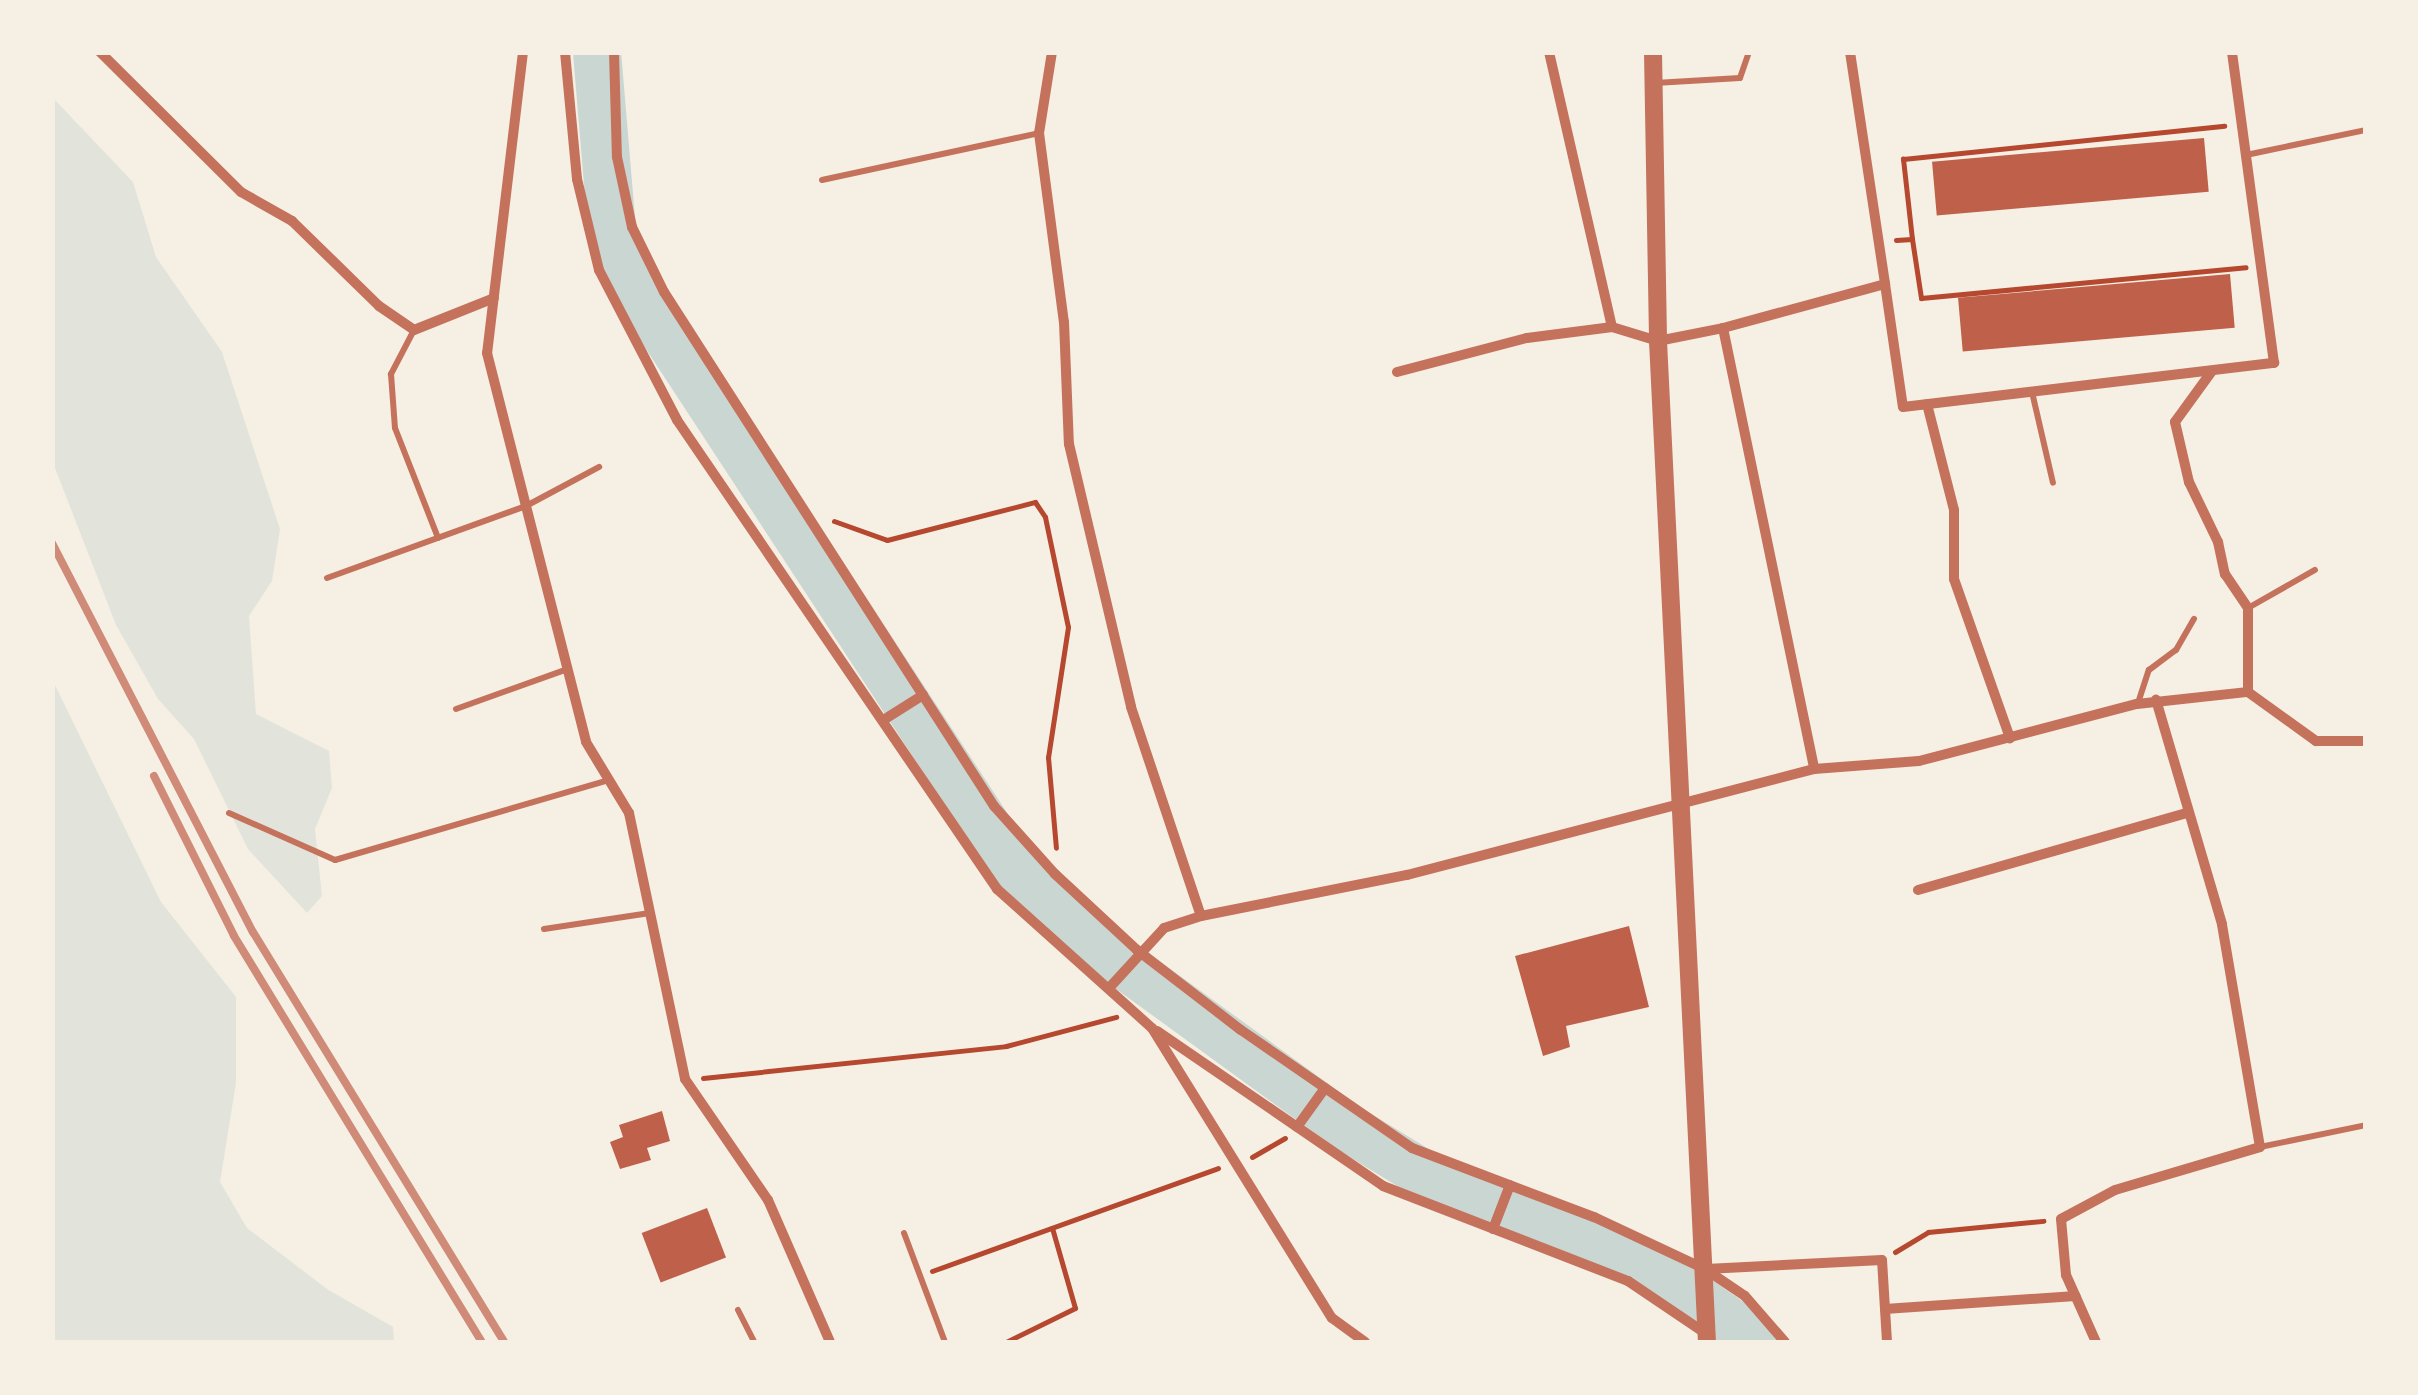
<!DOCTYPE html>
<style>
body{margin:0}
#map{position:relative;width:2418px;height:1395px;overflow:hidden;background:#f6efe4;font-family:Rubik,sans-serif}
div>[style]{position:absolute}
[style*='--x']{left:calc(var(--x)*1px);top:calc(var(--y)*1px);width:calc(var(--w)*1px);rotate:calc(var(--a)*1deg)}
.green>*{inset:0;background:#e2e4dc}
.river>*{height:48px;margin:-24px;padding:0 24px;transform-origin:24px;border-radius:24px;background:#c9d6d2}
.building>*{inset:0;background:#bf614a;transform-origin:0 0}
.path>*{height:5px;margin:-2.5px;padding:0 2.5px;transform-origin:2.5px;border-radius:2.5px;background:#b5482f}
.service>*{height:6px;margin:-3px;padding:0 3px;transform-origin:3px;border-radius:3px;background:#c5725c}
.minor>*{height:10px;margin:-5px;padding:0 5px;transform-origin:5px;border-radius:5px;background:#c5725c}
.tertiary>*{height:18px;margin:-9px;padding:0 9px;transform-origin:9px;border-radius:9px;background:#c5725c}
.rail>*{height:8px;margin:-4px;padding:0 4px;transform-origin:4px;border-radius:4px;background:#cf8b77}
span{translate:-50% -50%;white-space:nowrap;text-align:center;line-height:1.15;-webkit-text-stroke:10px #f6efe4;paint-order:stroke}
.frame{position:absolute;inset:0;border:55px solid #f6efe4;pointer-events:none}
</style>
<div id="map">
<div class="green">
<div style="clip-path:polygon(52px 97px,133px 182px,156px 257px,222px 352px,280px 529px,272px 581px,249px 616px,256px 714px,329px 751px,332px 788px,315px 829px,322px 896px,307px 913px,248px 849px,194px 739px,158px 699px,116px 625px,53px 463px)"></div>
<div style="clip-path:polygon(52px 679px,161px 902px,236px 997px,236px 1083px,220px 1182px,247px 1228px,327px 1289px,393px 1327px,394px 1342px,53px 1342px)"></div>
</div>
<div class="river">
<div style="--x:597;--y:52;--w:178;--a:85.2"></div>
<div style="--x:612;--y:229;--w:76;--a:66.8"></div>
<div style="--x:642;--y:299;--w:688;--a:56.79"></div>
<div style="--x:1019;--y:875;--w:111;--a:41.7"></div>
<div style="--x:1102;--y:949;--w:306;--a:36"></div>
<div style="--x:1350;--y:1129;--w:90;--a:31.4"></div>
<div style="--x:1427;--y:1176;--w:246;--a:22.2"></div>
<div style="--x:1655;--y:1269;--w:127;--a:35.1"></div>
</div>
<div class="building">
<div style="left:2204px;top:138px;width:54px;height:273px;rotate:85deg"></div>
<div style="left:2230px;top:274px;width:54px;height:273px;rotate:85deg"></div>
<div style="clip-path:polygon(1629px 926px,1649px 1007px,1566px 1026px,1570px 1047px,1543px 1056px,1515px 956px)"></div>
<div style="clip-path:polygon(662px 1111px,670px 1141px,647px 1148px,651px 1160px,620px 1169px,610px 1142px,623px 1137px,619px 1125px)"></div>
<div style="left:707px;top:1208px;width:53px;height:70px;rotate:69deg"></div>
</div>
<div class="path">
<div style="--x:1912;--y:239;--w:60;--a:81.3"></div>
<div style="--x:1921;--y:298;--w:326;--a:-5.4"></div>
<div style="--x:1896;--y:240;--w:16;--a:-4"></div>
<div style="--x:1912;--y:239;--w:81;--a:-96.4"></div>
<div style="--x:1903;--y:159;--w:323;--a:-5.9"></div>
<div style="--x:834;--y:521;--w:56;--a:19.7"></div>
<div style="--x:887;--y:540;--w:153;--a:-14.4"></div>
<div style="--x:1035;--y:502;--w:18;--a:56"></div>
<div style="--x:1045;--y:517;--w:112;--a:78.2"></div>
<div style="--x:1068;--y:627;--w:132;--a:98.7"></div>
<div style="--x:1048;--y:757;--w:91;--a:85"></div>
<div style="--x:703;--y:1078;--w:305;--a:-6"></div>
<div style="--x:1006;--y:1046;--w:114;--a:-14.8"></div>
<div style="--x:1252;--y:1157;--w:38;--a:-30"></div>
<div style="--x:1895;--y:1252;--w:39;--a:-31"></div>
<div style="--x:1928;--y:1232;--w:116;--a:-5.5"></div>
<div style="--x:932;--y:1271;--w:304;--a:-19.8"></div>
<div style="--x:1006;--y:1342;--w:77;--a:-26.2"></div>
<div style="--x:1075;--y:1308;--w:83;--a:-106"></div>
</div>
<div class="service">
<div style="--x:1655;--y:83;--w:85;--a:-3.4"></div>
<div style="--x:1740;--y:78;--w:28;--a:-71"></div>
<div style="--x:2246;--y:155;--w:123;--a:-11.8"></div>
<div style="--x:822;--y:180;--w:222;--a:-12.2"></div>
<div style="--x:414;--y:330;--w:50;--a:117.6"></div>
<div style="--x:391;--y:374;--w:54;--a:85.8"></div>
<div style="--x:395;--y:428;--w:118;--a:68.6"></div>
<div style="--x:2032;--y:392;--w:93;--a:77"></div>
<div style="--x:327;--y:578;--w:212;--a:-19.9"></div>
<div style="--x:526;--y:506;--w:83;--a:-28.1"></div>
<div style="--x:2248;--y:608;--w:77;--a:-29.6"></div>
<div style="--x:2138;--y:703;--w:35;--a:-72"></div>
<div style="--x:2149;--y:670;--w:34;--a:-37"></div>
<div style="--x:2176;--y:650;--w:36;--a:-60"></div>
<div style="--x:456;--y:709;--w:119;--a:-19.7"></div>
<div style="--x:229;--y:813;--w:116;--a:23.9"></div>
<div style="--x:335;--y:860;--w:285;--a:-16.3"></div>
<div style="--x:544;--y:929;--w:107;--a:-8.6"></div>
<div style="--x:2260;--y:1147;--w:108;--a:-11.7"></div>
<div style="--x:904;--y:1233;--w:116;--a:69.4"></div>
<div style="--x:738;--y:1310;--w:36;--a:63"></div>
</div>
<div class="minor">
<div style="--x:100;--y:52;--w:199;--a:44.8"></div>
<div style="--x:241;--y:192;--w:59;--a:29.6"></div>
<div style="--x:292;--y:221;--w:122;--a:44.3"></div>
<div style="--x:379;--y:306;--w:42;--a:34.4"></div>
<div style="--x:414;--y:330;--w:86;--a:-21.8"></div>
<div style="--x:523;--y:52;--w:303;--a:96.8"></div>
<div style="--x:487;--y:353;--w:401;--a:75.7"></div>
<div style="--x:586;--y:742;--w:83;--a:58.8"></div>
<div style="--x:629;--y:813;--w:272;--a:78.1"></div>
<div style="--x:685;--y:1079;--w:147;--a:55.6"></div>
<div style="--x:768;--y:1200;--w:155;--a:66.4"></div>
<div style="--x:565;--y:52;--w:128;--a:84.6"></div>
<div style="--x:577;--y:179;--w:94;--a:76.4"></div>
<div style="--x:599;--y:270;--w:169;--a:62.5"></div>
<div style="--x:677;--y:420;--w:568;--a:55.69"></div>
<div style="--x:997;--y:889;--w:208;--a:41.9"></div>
<div style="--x:1152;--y:1028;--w:341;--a:58.2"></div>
<div style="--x:1332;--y:1318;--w:41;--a:36"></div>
<div style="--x:614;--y:52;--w:105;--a:88.4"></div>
<div style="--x:617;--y:157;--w:72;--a:77.9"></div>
<div style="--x:632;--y:227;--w:72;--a:63.8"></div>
<div style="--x:664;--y:292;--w:611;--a:57.3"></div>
<div style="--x:994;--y:806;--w:91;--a:48.1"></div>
<div style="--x:1055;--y:874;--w:112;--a:42.8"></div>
<div style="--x:1137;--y:950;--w:131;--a:37.6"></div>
<div style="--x:1241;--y:1030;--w:208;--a:34.6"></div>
<div style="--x:1412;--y:1148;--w:195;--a:20.8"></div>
<div style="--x:1594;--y:1217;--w:123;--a:25.1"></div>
<div style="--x:1705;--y:1269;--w:48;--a:34"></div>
<div style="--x:1745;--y:1296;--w:61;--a:49"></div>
<div style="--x:1052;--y:52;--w:82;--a:99.1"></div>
<div style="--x:1039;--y:133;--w:191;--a:82.5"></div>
<div style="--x:1064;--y:322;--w:122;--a:87.7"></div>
<div style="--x:1069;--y:444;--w:270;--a:76.7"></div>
<div style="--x:1131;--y:707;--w:220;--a:71.5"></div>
<div style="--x:1549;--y:52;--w:282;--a:77.1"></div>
<div style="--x:1612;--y:327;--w:48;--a:16.9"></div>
<div style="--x:1658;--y:341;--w:66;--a:-11.3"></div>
<div style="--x:1723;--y:328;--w:450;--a:78.3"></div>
<div style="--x:1814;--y:769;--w:105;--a:-4.4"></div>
<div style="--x:1919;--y:761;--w:225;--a:-14.7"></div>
<div style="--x:2137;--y:704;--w:112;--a:-6.2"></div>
<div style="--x:2248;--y:692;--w:84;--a:35.8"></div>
<div style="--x:2316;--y:741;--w:50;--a:0"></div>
<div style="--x:1850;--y:52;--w:235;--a:81.4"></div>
<div style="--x:1723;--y:328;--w:168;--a:-15.2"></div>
<div style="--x:1885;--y:284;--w:124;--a:81.7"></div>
<div style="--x:1903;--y:407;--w:374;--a:-6.8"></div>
<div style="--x:2274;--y:363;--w:314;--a:-97.7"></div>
<div style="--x:2212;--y:371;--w:63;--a:126"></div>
<div style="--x:2175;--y:422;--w:62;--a:76.9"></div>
<div style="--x:2189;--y:482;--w:67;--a:64.2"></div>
<div style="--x:2218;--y:542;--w:33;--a:78"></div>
<div style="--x:2225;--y:574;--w:41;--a:55.9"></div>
<div style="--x:2248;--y:608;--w:84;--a:90"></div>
<div style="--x:1397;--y:372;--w:134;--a:-14.7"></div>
<div style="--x:1527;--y:338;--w:86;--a:-7.4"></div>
<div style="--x:1927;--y:404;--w:109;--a:75.7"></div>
<div style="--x:1954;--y:510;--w:69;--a:90"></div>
<div style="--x:1954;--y:579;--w:169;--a:70.6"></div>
<div style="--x:885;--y:719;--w:45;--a:-32.3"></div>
<div style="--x:1918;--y:890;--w:279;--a:-16"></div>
<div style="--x:1110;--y:987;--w:80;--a:-47.5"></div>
<div style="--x:1164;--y:928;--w:39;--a:-18"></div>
<div style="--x:1201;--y:916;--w:210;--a:-11.3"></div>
<div style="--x:1407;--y:875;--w:421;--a:-14.6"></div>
<div style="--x:1157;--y:1031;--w:274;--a:34.4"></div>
<div style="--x:1383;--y:1186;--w:263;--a:21.2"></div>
<div style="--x:1628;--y:1281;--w:97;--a:34"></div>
<div style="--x:1297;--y:1127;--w:48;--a:-54.3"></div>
<div style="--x:1493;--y:1229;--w:47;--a:-68.9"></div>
<div style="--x:1706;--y:1269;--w:176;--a:-2.9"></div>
<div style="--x:1882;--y:1260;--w:82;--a:86.5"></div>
<div style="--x:1885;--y:1309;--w:191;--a:-3.9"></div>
<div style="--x:2096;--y:1342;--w:73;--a:-114.1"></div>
<div style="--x:2066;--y:1275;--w:56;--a:-95.1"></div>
<div style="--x:2061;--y:1219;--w:61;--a:-28.2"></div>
<div style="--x:2115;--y:1190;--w:151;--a:-16.5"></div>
<div style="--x:2260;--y:1147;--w:226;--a:-99.7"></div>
<div style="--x:2222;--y:924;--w:234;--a:-106.4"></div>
</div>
<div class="tertiary">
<div style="--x:1653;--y:52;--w:289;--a:89"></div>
<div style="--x:1658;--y:341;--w:1002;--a:87.2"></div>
</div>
<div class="rail">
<div style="--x:52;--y:543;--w:438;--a:62.7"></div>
<div style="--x:253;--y:932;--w:481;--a:58.5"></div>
<div style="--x:154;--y:776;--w:179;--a:63.4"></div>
<div style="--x:234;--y:936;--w:476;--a:58.6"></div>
</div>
<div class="frame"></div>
</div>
